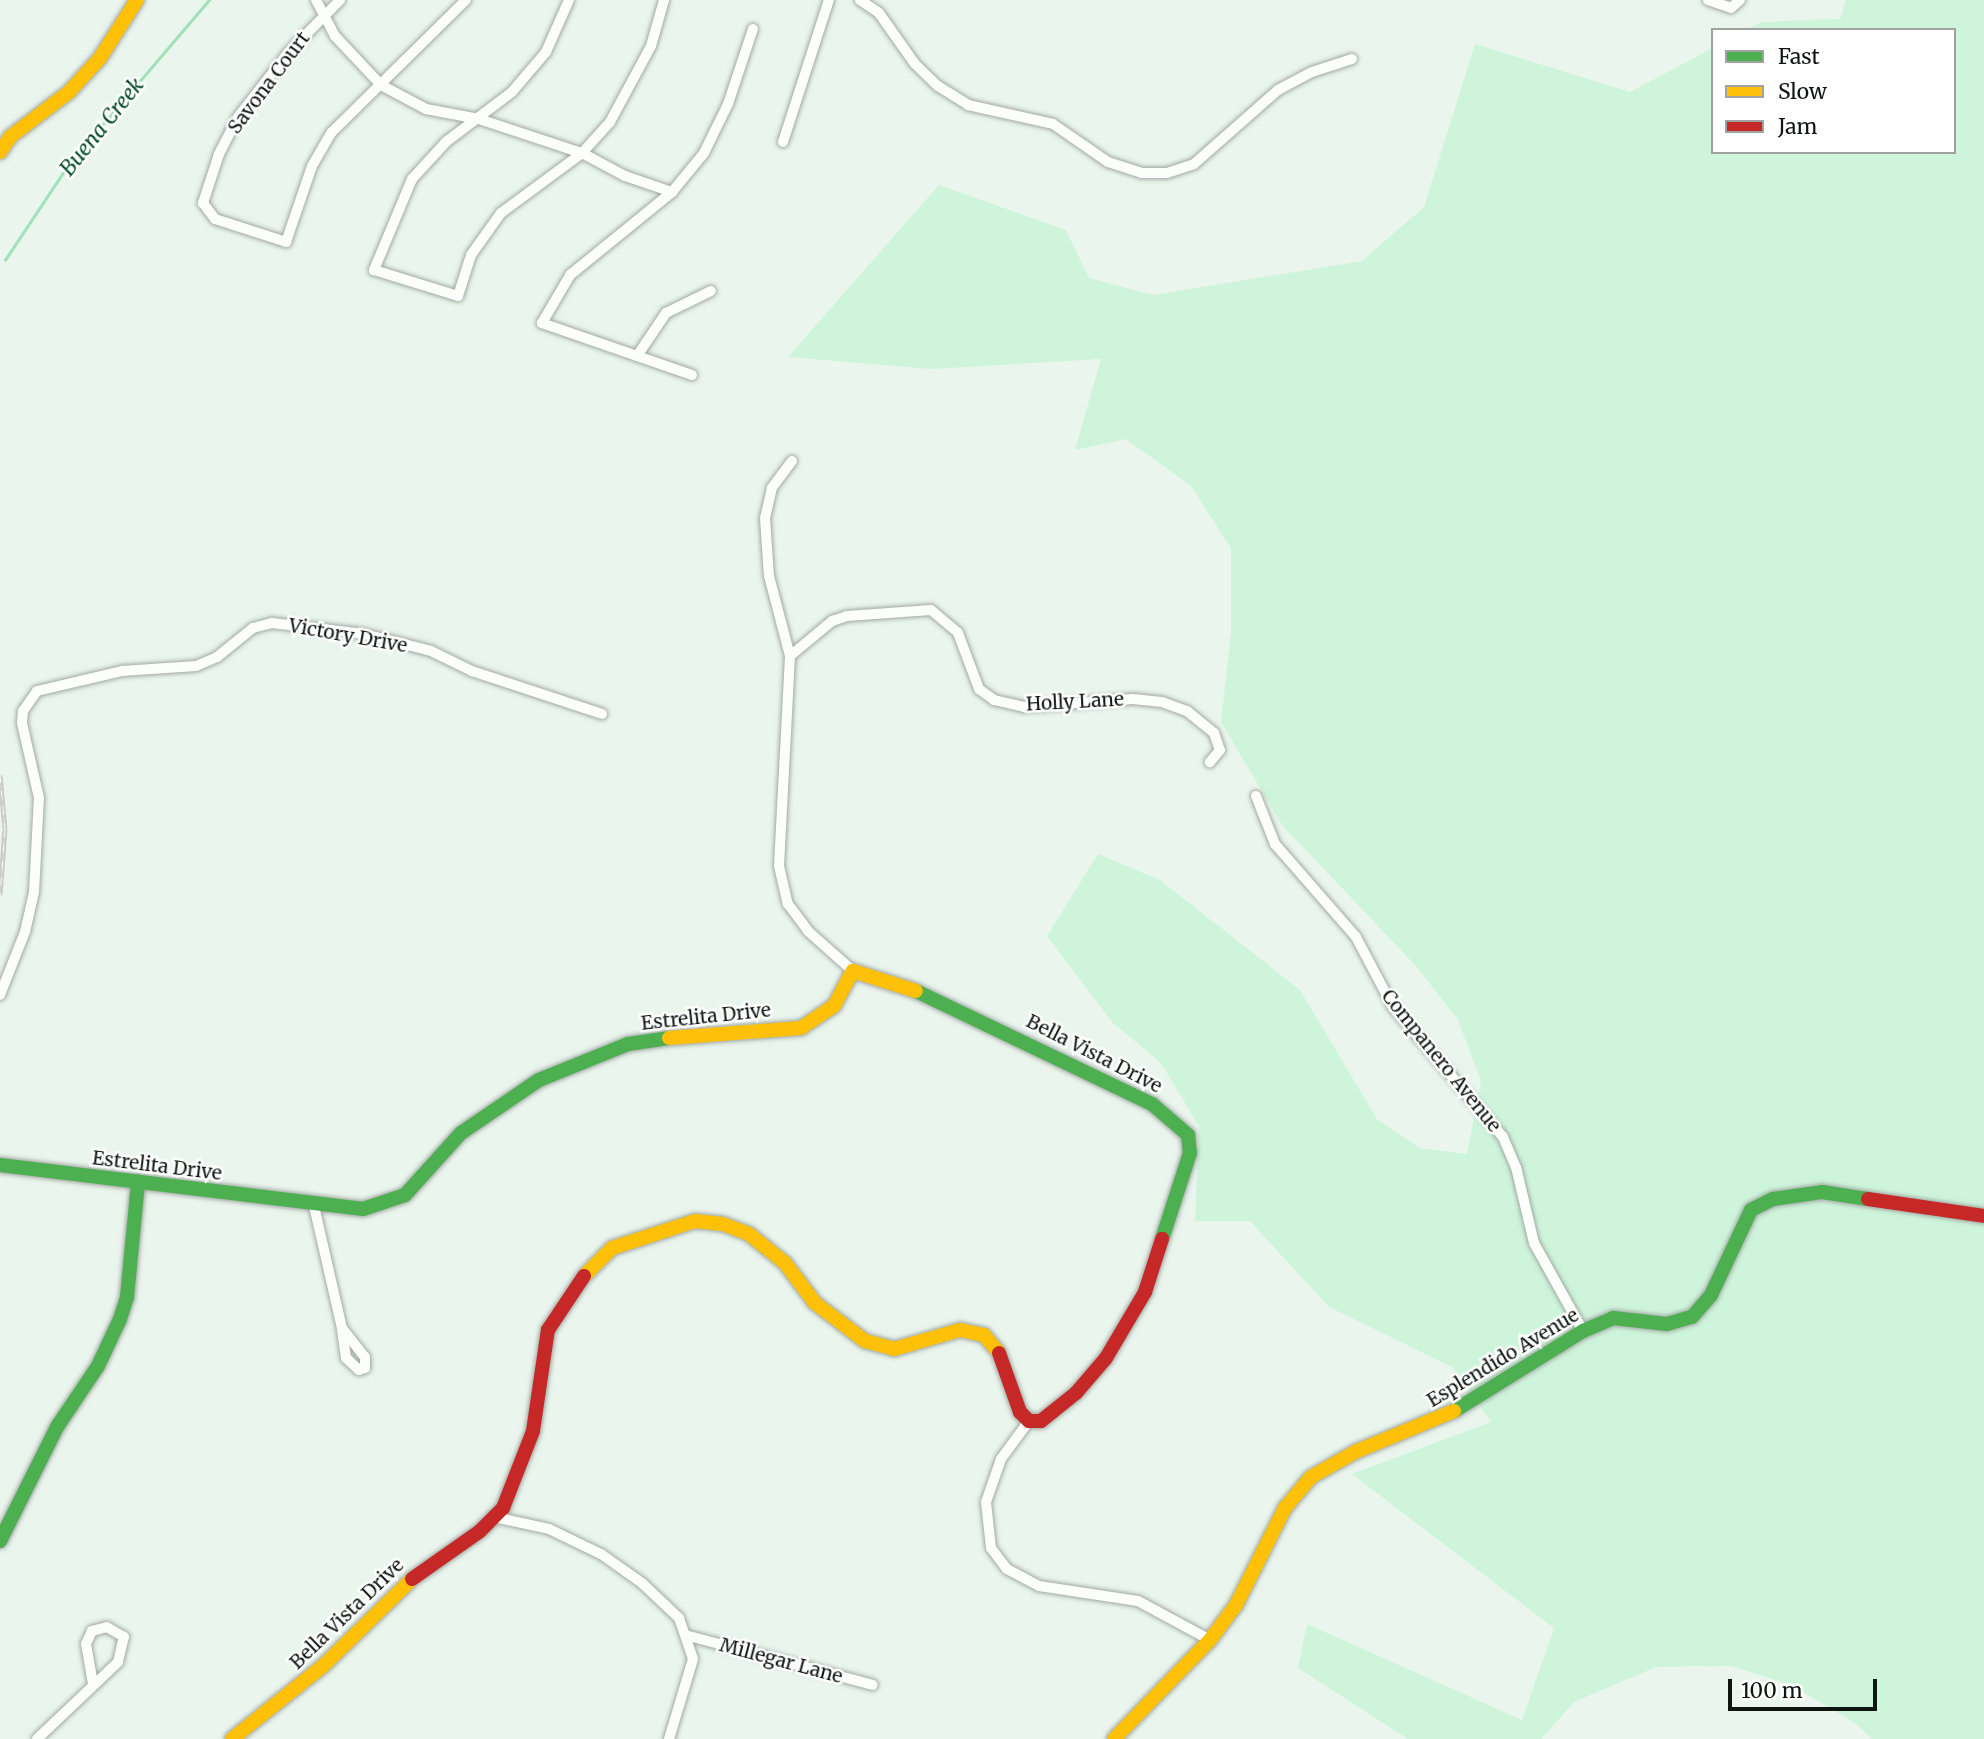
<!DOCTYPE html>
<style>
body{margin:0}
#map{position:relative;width:1984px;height:1739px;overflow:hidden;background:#eaf5ed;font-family:Merriweather,serif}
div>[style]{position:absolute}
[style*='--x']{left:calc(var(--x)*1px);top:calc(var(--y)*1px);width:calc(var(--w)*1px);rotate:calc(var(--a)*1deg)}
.green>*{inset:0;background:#cef5db}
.stream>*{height:2.5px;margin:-1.25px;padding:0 1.25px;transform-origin:1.25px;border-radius:1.25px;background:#a1e1ba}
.roads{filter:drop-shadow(0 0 2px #a2aaa4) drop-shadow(0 0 2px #a2aaa4)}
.street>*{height:10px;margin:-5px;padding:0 5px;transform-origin:5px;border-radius:5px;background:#fcfefc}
.fast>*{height:14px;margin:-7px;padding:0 7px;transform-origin:7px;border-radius:7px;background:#4caf50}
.slow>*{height:14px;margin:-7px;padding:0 7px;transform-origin:7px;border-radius:7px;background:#ffc107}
.jam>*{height:14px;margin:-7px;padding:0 7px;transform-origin:7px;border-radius:7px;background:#c62828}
.rail>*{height:5px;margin-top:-2.5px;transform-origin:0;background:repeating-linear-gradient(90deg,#fff 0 8px,#caccca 0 16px);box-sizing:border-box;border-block:2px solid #caccca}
span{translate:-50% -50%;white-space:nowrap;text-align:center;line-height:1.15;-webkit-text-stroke:5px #fff;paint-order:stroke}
.street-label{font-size:19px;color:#0f1612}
.water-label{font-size:21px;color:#034b29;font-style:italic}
.legend{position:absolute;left:1711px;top:28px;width:245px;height:126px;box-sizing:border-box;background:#fff;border:2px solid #9fa2a0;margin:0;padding:9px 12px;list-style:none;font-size:21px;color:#0f1612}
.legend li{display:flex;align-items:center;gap:14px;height:35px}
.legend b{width:35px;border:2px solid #9fa2a0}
.scale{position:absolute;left:1728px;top:1679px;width:149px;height:32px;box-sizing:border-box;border:4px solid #0f1612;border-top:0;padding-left:9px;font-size:21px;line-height:24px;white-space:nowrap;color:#0f1612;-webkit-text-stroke:5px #fff;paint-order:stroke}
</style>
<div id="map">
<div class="green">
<div style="clip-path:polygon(1846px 0,1984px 0,1984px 1739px,1872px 1739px,1855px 1723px,1791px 1685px,1731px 1666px,1656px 1667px,1574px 1702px,1541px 1739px,1408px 1739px,1298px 1668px,1307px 1624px,1522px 1720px,1554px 1628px,1352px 1474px,1491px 1422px,1452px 1367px,1329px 1307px,1250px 1221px,1195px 1221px,1199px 1126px,1161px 1063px,1113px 1023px,1047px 936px,1098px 854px,1160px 880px,1300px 990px,1377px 1119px,1420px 1148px,1467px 1154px,1481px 1081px,1458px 1020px,1416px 966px,1282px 825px,1221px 722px,1231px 633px,1231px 548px,1191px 486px,1126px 439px,1075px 450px,1101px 359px,931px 369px,788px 357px,939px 185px,1066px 230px,1089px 278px,1153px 295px,1362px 261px,1424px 207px,1475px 44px,1630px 92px,1713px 48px,1713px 152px,1954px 152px,1954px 30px,1747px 30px,1761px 22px,1840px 19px)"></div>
</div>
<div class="stream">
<div style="--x:5;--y:260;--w:114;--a:-56.4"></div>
<div style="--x:68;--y:165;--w:217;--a:-49.5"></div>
</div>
<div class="roads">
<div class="street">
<div style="--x:316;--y:0;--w:41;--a:62.2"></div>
<div style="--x:335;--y:36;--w:67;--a:46.8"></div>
<div style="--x:381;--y:85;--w:51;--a:28.1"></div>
<div style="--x:426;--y:109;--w:54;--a:10.7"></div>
<div style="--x:479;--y:119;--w:108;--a:18.3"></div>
<div style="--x:582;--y:153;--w:49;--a:28.1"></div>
<div style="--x:625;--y:176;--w:50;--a:18.8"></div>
<div style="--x:340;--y:0;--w:74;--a:134.5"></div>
<div style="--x:288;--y:53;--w:81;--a:128"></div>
<div style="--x:238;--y:117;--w:42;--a:117.2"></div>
<div style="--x:219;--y:154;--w:52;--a:108.1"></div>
<div style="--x:203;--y:203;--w:20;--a:53"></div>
<div style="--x:215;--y:219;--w:75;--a:17.9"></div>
<div style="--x:286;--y:242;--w:80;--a:-71.1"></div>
<div style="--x:312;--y:166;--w:39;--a:-60"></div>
<div style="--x:332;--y:132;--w:188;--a:-44.6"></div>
<div style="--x:569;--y:0;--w:57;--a:113.9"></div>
<div style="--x:546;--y:52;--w:52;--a:130.4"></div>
<div style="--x:512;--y:92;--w:83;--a:142.9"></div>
<div style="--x:446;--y:142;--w:50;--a:132.6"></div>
<div style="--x:412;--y:179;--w:99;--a:112.7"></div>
<div style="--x:374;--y:270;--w:88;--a:17.2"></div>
<div style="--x:458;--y:296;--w:43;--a:-72.4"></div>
<div style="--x:471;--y:255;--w:52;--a:-54.5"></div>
<div style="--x:501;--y:213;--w:101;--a:-36.5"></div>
<div style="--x:582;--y:153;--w:42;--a:-47.9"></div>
<div style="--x:610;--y:122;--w:86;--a:-61.7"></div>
<div style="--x:651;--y:46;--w:48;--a:-74.2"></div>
<div style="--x:860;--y:0;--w:23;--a:34"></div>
<div style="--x:879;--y:13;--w:62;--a:54.8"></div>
<div style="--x:915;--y:64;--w:32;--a:44"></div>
<div style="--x:938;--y:86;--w:36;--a:32"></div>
<div style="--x:968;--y:105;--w:87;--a:12.6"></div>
<div style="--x:1053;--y:124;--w:67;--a:34.6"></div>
<div style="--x:1108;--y:162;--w:35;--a:18"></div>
<div style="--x:1141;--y:173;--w:26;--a:0"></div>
<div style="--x:1167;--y:173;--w:28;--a:-18"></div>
<div style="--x:1194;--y:164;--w:112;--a:-41.4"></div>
<div style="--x:1278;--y:90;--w:38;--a:-28"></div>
<div style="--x:1312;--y:72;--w:42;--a:-18"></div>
<div style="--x:1708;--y:0;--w:24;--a:19"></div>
<div style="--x:1731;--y:8;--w:12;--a:-42"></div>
<div style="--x:783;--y:142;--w:149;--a:-72.1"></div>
<div style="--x:637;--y:356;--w:52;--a:-56"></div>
<div style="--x:666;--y:313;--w:50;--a:-26.1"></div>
<div style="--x:692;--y:375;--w:159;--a:-160.9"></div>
<div style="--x:542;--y:323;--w:56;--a:-59.7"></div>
<div style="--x:570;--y:275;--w:132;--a:-39.1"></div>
<div style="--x:672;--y:192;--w:50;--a:-50.6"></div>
<div style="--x:704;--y:153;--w:55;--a:-63.9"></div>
<div style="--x:728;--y:104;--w:79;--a:-71.6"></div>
<div style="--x:792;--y:461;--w:34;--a:127"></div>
<div style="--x:772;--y:488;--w:31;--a:103"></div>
<div style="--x:765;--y:518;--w:58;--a:86.1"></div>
<div style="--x:769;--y:576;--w:83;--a:75.3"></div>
<div style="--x:790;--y:656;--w:210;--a:93"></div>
<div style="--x:779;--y:866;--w:39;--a:77"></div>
<div style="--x:788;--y:904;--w:34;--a:53"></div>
<div style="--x:808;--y:931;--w:60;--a:41.6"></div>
<div style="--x:790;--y:656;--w:55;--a:-39.8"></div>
<div style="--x:832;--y:621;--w:16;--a:-18"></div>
<div style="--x:847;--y:616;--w:84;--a:-4.1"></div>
<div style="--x:931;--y:610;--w:35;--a:40"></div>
<div style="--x:958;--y:633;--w:60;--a:69.4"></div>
<div style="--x:979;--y:689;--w:19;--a:36"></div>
<div style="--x:994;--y:700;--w:31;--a:13"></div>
<div style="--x:1024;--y:707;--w:109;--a:-4.2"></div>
<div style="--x:1133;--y:699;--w:29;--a:6"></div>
<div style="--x:1162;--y:702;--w:27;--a:20"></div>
<div style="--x:1187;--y:711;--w:35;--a:39"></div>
<div style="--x:1214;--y:733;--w:18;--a:71"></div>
<div style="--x:1220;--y:750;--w:16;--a:130"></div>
<div style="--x:1256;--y:796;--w:52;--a:68.4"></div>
<div style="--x:1275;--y:844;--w:123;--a:48.9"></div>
<div style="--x:1356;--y:937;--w:79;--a:62.1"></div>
<div style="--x:1393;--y:1007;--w:170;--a:49.8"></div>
<div style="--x:1503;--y:1137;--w:33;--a:67"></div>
<div style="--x:1516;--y:1167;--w:78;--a:76.7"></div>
<div style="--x:1534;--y:1243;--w:101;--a:60.9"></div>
<div style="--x:0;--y:995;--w:68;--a:-68.4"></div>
<div style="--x:25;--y:932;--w:41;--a:-77.3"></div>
<div style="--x:34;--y:892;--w:94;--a:-87"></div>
<div style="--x:39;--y:798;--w:77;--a:-102.8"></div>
<div style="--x:22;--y:723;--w:12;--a:-85"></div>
<div style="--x:23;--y:711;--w:24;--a:-55"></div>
<div style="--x:37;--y:691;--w:87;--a:-13.2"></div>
<div style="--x:122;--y:671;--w:74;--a:-3.9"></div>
<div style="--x:196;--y:666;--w:23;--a:-23"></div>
<div style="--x:217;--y:657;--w:46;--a:-38.9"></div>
<div style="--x:253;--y:628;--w:20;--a:-15"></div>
<div style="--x:272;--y:623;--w:93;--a:6.8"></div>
<div style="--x:364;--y:634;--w:69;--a:14.2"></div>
<div style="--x:431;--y:651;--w:46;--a:26"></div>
<div style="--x:472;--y:671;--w:137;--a:18.3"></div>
<div style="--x:314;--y:1206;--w:125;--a:77.1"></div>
<div style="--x:342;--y:1328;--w:37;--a:52"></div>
<div style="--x:365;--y:1357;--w:11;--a:90"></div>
<div style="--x:365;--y:1368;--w:6;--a:162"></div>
<div style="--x:359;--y:1370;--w:18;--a:-137"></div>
<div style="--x:346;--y:1358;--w:30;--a:-98"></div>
<div style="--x:1029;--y:1421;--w:47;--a:126.4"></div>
<div style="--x:1001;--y:1459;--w:46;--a:109.2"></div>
<div style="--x:986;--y:1502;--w:46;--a:83.8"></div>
<div style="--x:991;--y:1548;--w:26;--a:53"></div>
<div style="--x:1007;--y:1569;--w:36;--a:28"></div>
<div style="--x:1039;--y:1586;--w:100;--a:8.6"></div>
<div style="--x:1138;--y:1601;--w:82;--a:28.4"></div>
<div style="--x:494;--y:1517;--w:56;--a:12.3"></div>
<div style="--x:549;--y:1529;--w:58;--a:25.7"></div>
<div style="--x:601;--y:1554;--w:50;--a:35.3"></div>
<div style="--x:642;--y:1583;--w:51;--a:43.4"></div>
<div style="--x:679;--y:1618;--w:43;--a:71.1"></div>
<div style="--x:693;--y:1659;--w:84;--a:106.7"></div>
<div style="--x:689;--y:1636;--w:190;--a:14.9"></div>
<div style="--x:37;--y:1739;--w:112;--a:-43.5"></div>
<div style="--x:118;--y:1662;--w:26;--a:-77"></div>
<div style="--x:124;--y:1637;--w:20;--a:-150"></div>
<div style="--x:107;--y:1627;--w:16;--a:165"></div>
<div style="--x:92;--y:1631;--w:14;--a:115"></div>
<div style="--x:86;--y:1644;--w:40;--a:80"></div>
</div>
<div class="fast">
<div style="--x:916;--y:991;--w:262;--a:25.6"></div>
<div style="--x:1152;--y:1104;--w:48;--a:40.7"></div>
<div style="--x:1188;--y:1135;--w:18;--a:84"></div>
<div style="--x:1190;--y:1153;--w:90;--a:108"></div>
<div style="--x:0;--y:1165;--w:366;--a:6.9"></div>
<div style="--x:363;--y:1209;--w:44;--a:-18.4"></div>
<div style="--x:405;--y:1195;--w:84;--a:-47.9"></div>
<div style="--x:461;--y:1133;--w:94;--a:-34.2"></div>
<div style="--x:539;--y:1080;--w:96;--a:-22"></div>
<div style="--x:628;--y:1044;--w:41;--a:-8.3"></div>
<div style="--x:1454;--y:1411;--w:152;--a:-31.8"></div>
<div style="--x:1583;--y:1331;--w:33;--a:-23"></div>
<div style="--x:1613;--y:1318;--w:54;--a:6.3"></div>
<div style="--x:1667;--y:1324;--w:26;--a:-16"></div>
<div style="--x:1692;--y:1317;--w:29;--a:-49"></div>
<div style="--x:1711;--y:1295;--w:94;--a:-64.8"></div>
<div style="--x:1751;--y:1210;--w:25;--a:-27"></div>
<div style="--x:1773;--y:1199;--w:49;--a:-8.1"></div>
<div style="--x:1822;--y:1192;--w:47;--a:8.7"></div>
<div style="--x:0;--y:1541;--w:127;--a:-63.4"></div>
<div style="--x:57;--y:1427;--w:73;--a:-56.1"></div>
<div style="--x:98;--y:1366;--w:52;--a:-64.9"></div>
<div style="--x:120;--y:1319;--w:23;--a:-72"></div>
<div style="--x:127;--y:1297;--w:116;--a:-84.5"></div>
</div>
<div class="slow">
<div style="--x:0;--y:152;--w:18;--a:-56"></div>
<div style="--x:10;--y:137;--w:74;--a:-37.3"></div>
<div style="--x:69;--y:92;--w:46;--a:-47.6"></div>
<div style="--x:100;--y:58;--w:69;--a:-57.5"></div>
<div style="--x:669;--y:1038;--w:132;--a:-4.3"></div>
<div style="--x:801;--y:1028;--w:40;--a:-34"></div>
<div style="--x:834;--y:1006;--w:40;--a:-62"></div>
<div style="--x:853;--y:971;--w:66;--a:17.6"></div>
<div style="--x:584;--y:1276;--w:40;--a:-45"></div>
<div style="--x:612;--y:1248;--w:87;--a:-18"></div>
<div style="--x:695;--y:1221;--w:28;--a:6"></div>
<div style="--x:723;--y:1224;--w:28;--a:21"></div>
<div style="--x:749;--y:1234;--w:46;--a:38.9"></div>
<div style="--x:785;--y:1263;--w:50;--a:53.1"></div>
<div style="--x:815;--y:1303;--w:63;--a:37.2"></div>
<div style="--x:865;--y:1341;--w:30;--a:15"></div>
<div style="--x:894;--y:1349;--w:69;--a:-16.1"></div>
<div style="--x:960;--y:1330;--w:25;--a:12"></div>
<div style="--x:984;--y:1335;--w:23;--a:50"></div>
<div style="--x:232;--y:1739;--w:118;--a:-38.8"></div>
<div style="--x:324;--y:1665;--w:123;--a:-44.3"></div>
<div style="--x:1114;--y:1739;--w:138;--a:-45.9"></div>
<div style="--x:1210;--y:1640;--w:44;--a:-53.4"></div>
<div style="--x:1236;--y:1605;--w:109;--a:-63.2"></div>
<div style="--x:1285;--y:1508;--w:40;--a:-50"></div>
<div style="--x:1311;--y:1477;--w:53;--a:-29.5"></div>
<div style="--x:1357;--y:1451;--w:105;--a:-22.4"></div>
</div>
<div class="jam">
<div style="--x:1868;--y:1199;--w:117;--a:8.3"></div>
<div style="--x:999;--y:1353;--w:63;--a:70.4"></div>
<div style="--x:1020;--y:1412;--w:13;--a:45"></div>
<div style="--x:1029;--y:1421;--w:12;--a:0"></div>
<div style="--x:1041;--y:1421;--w:45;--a:-38.7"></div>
<div style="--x:1076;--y:1393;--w:46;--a:-49.4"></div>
<div style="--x:1106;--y:1358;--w:77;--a:-59.4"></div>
<div style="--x:1145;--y:1292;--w:56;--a:-72.2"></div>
<div style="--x:412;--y:1579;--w:83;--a:-35.2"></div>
<div style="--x:480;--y:1531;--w:33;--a:-45"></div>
<div style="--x:503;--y:1508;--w:83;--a:-68.7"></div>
<div style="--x:533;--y:1431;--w:102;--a:-81.6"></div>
<div style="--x:548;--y:1330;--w:65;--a:-56.3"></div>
</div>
</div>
<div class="rail">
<div style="--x:0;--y:775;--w:54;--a:84.7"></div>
<div style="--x:5;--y:829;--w:66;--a:94.3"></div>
</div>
<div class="street-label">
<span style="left:269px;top:83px;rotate:-53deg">Savona Court</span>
<span style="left:348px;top:636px;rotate:10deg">Victory Drive</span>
<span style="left:1075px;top:702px;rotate:-3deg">Holly Lane</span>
<span style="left:706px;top:1017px;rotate:-6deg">Estrelita Drive</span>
<span style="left:1094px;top:1054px;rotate:27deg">Bella Vista Drive</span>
<span style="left:1441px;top:1061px;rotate:51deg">Companero Avenue</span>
<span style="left:157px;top:1166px;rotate:7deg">Estrelita Drive</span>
<span style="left:1503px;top:1358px;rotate:-31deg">Esplendido Avenue</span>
<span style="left:347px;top:1614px;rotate:-44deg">Bella Vista Drive</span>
<span style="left:781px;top:1661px;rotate:15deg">Millegar Lane</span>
</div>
<div class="water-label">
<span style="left:102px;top:127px;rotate:-51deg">Buena Creek</span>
</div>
<ul class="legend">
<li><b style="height:9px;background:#4caf50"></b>Fast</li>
<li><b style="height:9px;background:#ffc107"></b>Slow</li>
<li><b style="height:9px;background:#c62828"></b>Jam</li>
</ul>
<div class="scale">100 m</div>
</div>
